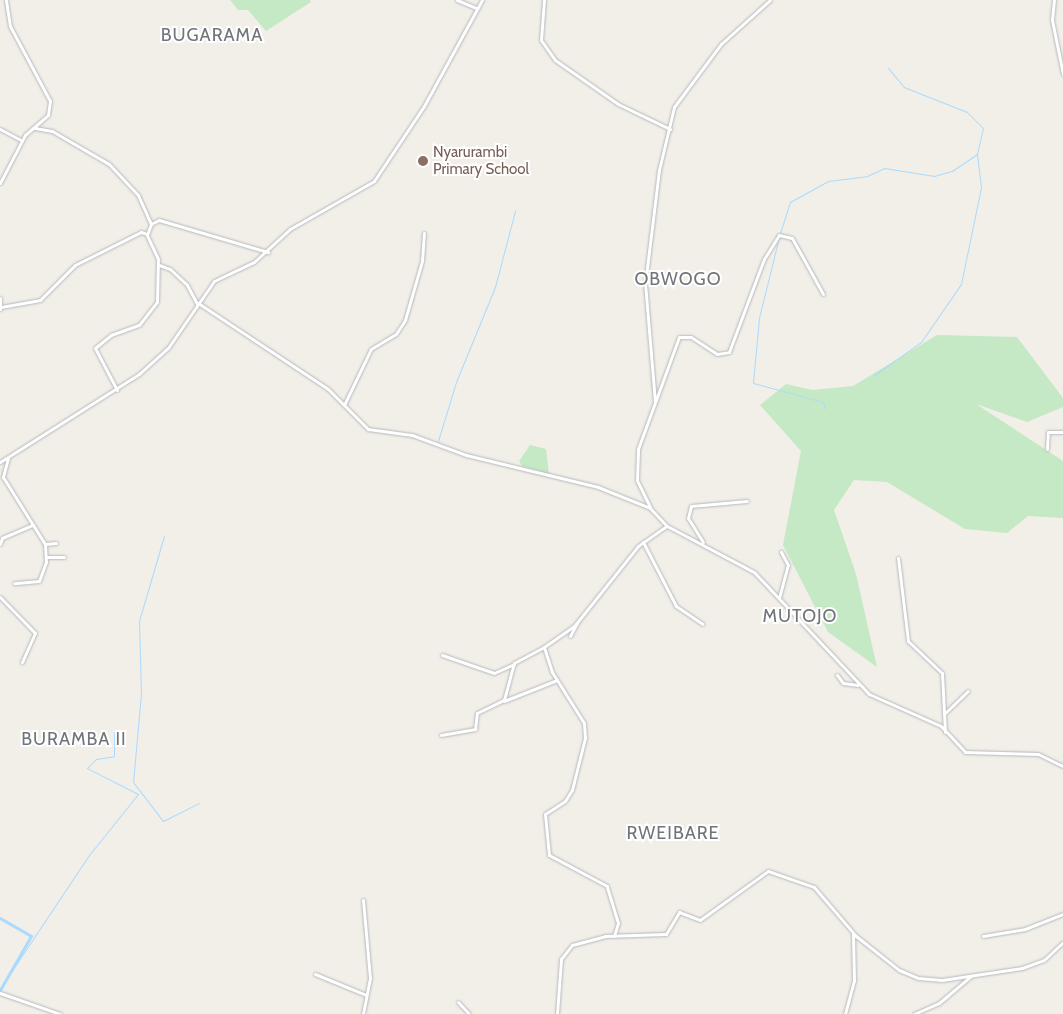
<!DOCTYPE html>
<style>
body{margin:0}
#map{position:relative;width:1063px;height:1014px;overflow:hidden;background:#f1efe8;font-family:Cabin,sans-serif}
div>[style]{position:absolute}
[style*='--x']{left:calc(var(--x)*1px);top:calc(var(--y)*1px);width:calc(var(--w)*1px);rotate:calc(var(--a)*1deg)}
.green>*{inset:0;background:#c5e8c5}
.stream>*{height:1px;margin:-0.5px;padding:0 0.5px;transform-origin:0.5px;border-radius:0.5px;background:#aadaff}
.canal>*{height:3px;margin:-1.5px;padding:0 1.5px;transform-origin:1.5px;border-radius:1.5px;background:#aadaff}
.roads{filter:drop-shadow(0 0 1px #b5b8bc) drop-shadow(0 0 1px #b5b8bc)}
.minor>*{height:3px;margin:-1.5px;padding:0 1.5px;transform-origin:1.5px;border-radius:1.5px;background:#fff}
.dots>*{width:14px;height:14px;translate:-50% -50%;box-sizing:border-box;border:2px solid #fff;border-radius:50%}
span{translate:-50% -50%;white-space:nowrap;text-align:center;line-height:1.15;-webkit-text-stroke:4px #fff;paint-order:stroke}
.education-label{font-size:15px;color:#785e54}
.left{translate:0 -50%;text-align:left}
.quarter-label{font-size:18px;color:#70757a;letter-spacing:1px}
</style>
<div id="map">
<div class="green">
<div style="clip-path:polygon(230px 0,310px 0,311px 2px,266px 31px,248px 10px,238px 10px)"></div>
<div style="clip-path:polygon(937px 335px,1017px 337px,1063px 398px,1063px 407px,1027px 422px,976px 404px,1063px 461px,1063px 518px,1028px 516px,1007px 533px,965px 529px,887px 482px,854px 480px,834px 510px,856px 574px,877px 667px,828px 632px,783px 545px,801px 451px,760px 405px,786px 384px,812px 390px,853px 386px)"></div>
<div style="clip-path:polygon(530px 445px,546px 449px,549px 474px,522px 466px,519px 461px)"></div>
</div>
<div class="stream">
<div style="--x:780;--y:233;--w:33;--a:-72"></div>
<div style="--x:790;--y:202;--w:43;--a:-28.9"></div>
<div style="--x:828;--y:181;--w:39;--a:-7"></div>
<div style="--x:867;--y:176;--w:19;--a:-25"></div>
<div style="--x:884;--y:168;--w:51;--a:9.1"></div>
<div style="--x:934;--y:176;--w:19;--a:-16"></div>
<div style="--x:952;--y:171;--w:30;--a:-34"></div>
<div style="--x:779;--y:237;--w:83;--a:103.9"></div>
<div style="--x:759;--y:318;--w:65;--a:95.3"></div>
<div style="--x:753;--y:383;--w:73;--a:15.2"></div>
<div style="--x:823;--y:402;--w:7;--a:74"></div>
<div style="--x:873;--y:376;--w:59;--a:-35.3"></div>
<div style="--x:921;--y:342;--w:70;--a:-55.4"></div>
<div style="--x:961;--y:284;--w:99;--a:-78.3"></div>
<div style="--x:981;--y:187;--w:33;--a:-97"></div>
<div style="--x:977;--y:154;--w:27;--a:-77"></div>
<div style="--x:983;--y:128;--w:23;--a:-135"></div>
<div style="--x:967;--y:112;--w:68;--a:-158.4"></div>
<div style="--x:904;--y:87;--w:25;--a:-130"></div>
<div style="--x:438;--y:441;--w:62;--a:-73"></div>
<div style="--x:456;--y:382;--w:103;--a:-67.7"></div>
<div style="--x:495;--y:287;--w:79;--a:-75.3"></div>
<div style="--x:164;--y:536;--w:89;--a:106.4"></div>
<div style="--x:139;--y:621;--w:72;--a:88.4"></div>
<div style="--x:141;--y:693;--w:89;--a:95.1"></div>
<div style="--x:133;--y:782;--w:49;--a:52.4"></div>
<div style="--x:163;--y:821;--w:40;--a:-26.6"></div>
<div style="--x:3;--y:984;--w:155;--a:-56.3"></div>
<div style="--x:89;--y:855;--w:78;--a:-51.2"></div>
<div style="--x:138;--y:794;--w:57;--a:-153"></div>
<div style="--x:87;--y:768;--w:13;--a:-45"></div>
<div style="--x:96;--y:759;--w:18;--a:-9"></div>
<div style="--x:114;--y:756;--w:24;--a:-90"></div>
</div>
<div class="canal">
<div style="--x:0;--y:918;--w:36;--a:30"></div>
<div style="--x:31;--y:936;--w:62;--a:119.9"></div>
</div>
<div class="roads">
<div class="minor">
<div style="--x:457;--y:0;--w:21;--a:23"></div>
<div style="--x:544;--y:0;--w:40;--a:94.3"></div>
<div style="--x:541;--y:40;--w:24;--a:55"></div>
<div style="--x:555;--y:60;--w:77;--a:34.9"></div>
<div style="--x:618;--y:104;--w:58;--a:25.7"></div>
<div style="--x:1054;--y:0;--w:20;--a:96"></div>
<div style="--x:1052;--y:20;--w:55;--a:78.5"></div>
<div style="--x:35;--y:128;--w:17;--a:10"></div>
<div style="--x:52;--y:131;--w:66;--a:30.1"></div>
<div style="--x:109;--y:164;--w:42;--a:46.9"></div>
<div style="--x:138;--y:195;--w:32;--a:66"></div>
<div style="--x:0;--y:129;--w:24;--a:28"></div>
<div style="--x:0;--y:183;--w:54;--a:-62.5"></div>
<div style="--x:25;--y:135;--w:30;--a:-41"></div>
<div style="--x:48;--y:115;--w:14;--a:-82"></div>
<div style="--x:50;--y:101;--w:85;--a:-118.1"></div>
<div style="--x:10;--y:26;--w:26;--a:-99"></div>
<div style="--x:159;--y:265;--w:12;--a:20"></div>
<div style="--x:170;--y:269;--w:23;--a:43"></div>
<div style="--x:187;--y:285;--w:21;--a:62"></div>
<div style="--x:0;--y:298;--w:11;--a:90"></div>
<div style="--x:198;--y:303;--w:156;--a:33.5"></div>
<div style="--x:328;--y:389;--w:57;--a:45"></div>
<div style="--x:368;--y:429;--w:44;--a:7.8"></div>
<div style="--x:412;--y:435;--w:58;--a:20.3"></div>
<div style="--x:466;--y:455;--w:136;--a:13.6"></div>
<div style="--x:598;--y:487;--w:56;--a:22"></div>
<div style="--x:650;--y:508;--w:25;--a:47"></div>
<div style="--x:667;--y:526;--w:98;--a:27.9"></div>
<div style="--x:754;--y:572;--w:168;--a:46.7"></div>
<div style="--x:869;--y:694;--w:79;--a:24"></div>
<div style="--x:941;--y:726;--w:35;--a:47"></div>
<div style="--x:965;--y:752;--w:73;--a:1.6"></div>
<div style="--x:1038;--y:754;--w:28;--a:26"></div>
<div style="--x:1;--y:307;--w:40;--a:-10"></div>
<div style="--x:40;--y:300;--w:49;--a:-45"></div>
<div style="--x:75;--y:265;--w:74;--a:-26.6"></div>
<div style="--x:141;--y:232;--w:6;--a:18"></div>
<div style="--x:117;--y:390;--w:47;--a:-117.6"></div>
<div style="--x:95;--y:348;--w:21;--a:-39"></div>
<div style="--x:111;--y:335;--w:30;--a:-20"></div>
<div style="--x:139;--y:325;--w:29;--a:-52"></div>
<div style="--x:157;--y:302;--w:43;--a:-88.7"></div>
<div style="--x:158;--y:259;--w:26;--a:-115"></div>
<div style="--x:147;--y:235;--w:12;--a:-70"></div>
<div style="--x:151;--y:224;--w:9;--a:-27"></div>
<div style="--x:159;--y:220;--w:114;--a:16.4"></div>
<div style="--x:655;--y:402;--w:118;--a:-94.8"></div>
<div style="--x:645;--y:284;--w:115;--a:-83"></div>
<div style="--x:659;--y:170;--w:65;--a:-76.6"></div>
<div style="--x:674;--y:107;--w:79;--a:-53.3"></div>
<div style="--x:721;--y:44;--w:66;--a:-41.9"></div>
<div style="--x:344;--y:405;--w:62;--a:-64.3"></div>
<div style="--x:371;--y:349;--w:29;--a:-31"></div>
<div style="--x:396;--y:334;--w:17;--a:-57"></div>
<div style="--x:405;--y:320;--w:61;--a:-73.9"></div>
<div style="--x:422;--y:261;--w:28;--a:-86"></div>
<div style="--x:1047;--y:449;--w:17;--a:-87"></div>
<div style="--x:1048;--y:432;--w:15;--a:0"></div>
<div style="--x:8;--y:458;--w:20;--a:105"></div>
<div style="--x:3;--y:477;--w:57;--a:58"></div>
<div style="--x:0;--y:462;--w:165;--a:-32.3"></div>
<div style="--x:139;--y:374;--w:39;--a:-42"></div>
<div style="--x:168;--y:348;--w:81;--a:-55.5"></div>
<div style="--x:214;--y:281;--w:44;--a:-25.4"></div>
<div style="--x:254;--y:262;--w:49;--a:-42.5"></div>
<div style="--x:290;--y:229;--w:97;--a:-29.7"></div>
<div style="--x:374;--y:181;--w:90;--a:-56.3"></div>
<div style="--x:424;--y:106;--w:121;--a:-61.3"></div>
<div style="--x:650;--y:507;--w:30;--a:-116"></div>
<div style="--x:637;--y:480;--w:31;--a:-88"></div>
<div style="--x:638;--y:449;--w:119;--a:-69.9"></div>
<div style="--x:679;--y:337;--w:12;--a:0"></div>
<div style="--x:691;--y:337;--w:31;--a:33"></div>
<div style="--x:717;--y:354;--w:12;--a:-9"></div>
<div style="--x:729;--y:352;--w:99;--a:-69.4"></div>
<div style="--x:764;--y:259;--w:28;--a:-58"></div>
<div style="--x:779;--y:235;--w:13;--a:13"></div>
<div style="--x:792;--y:238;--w:64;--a:61"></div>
<div style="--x:643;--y:542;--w:72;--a:62.7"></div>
<div style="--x:676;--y:606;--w:32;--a:34"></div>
<div style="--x:703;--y:542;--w:28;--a:-122"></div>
<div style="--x:688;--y:518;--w:12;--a:-76"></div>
<div style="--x:691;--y:506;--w:56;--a:-5.1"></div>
<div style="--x:0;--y:544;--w:6;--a:-72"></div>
<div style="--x:2;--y:538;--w:34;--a:-23"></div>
<div style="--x:33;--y:525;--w:22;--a:58"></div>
<div style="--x:45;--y:544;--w:18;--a:87"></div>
<div style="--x:46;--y:562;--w:20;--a:110"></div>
<div style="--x:39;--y:581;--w:25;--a:175"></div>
<div style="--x:45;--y:544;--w:11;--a:-5"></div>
<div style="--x:47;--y:557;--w:17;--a:0"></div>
<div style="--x:898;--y:558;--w:84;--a:83.1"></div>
<div style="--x:908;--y:641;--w:47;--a:43.3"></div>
<div style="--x:942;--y:673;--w:59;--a:87.1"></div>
<div style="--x:0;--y:597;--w:50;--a:45.8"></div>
<div style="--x:35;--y:633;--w:32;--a:114"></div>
<div style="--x:779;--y:598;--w:34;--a:-75"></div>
<div style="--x:788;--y:565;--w:15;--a:-118"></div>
<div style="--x:570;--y:636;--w:15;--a:-62"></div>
<div style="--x:442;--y:655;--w:55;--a:19.1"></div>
<div style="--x:494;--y:673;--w:22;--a:-24"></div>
<div style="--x:837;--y:675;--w:10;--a:53"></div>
<div style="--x:843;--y:683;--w:15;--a:8"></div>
<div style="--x:504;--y:701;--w:57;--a:-21.6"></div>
<div style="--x:944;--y:714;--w:33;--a:-44"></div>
<div style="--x:441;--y:735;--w:35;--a:-10"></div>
<div style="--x:475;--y:729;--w:16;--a:-83"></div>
<div style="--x:477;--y:713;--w:30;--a:-26"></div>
<div style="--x:504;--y:700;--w:38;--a:-75"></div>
<div style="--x:514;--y:663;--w:34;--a:-28"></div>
<div style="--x:363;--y:900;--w:78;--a:84.9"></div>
<div style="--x:370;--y:978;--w:37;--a:101"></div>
<div style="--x:614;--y:936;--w:14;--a:-73"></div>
<div style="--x:618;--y:923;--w:39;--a:-107"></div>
<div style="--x:607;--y:886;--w:66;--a:-151.9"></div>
<div style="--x:549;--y:855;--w:41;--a:-95.6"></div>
<div style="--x:545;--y:814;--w:24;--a:-33"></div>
<div style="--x:565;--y:801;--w:13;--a:-58"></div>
<div style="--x:572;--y:790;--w:54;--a:-76"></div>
<div style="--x:585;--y:738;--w:15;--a:-94"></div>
<div style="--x:584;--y:723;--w:60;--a:-122.1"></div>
<div style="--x:552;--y:672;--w:26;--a:-108"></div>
<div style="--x:544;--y:647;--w:38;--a:-35"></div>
<div style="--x:575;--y:625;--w:101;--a:-51.4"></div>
<div style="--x:638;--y:546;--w:35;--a:-35"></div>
<div style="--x:983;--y:936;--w:43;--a:-9.5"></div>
<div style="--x:1025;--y:929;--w:41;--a:-21.5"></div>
<div style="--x:315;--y:974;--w:55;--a:22.4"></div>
<div style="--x:0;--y:993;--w:64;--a:19.3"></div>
<div style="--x:458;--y:1002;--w:16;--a:47"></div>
<div style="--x:557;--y:1014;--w:55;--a:-85.8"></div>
<div style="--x:561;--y:959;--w:18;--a:-52"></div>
<div style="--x:572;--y:945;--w:34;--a:-15"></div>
<div style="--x:605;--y:936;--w:61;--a:-1.9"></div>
<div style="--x:666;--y:934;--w:26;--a:-59"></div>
<div style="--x:679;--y:912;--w:22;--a:21"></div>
<div style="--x:700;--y:920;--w:84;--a:-35.8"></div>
<div style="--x:768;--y:871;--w:49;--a:19.2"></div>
<div style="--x:814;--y:887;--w:65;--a:49.4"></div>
<div style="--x:856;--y:936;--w:55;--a:38.3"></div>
<div style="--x:899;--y:970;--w:21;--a:23"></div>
<div style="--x:918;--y:978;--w:24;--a:5"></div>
<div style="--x:942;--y:980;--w:81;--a:-8.5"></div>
<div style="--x:1022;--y:968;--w:23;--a:-20"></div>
<div style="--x:1044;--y:960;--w:26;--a:-43"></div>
<div style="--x:845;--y:1014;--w:34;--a:-75"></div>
<div style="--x:854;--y:981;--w:47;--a:-91.2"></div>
<div style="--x:914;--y:1014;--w:27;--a:-24"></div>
<div style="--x:939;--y:1003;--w:42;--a:-40.2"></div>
</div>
</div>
<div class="dots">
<div style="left:423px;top:161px;background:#8d6e63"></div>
</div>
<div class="education-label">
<span class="left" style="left:433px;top:161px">Nyarurambi<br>Primary School</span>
</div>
<div class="quarter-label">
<span style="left:212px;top:35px">BUGARAMA</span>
<span style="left:678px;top:279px">OBWOGO</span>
<span style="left:800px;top:616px">MUTOJO</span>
<span style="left:74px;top:739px">BURAMBA II</span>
<span style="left:673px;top:833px">RWEIBARE</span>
</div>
</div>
